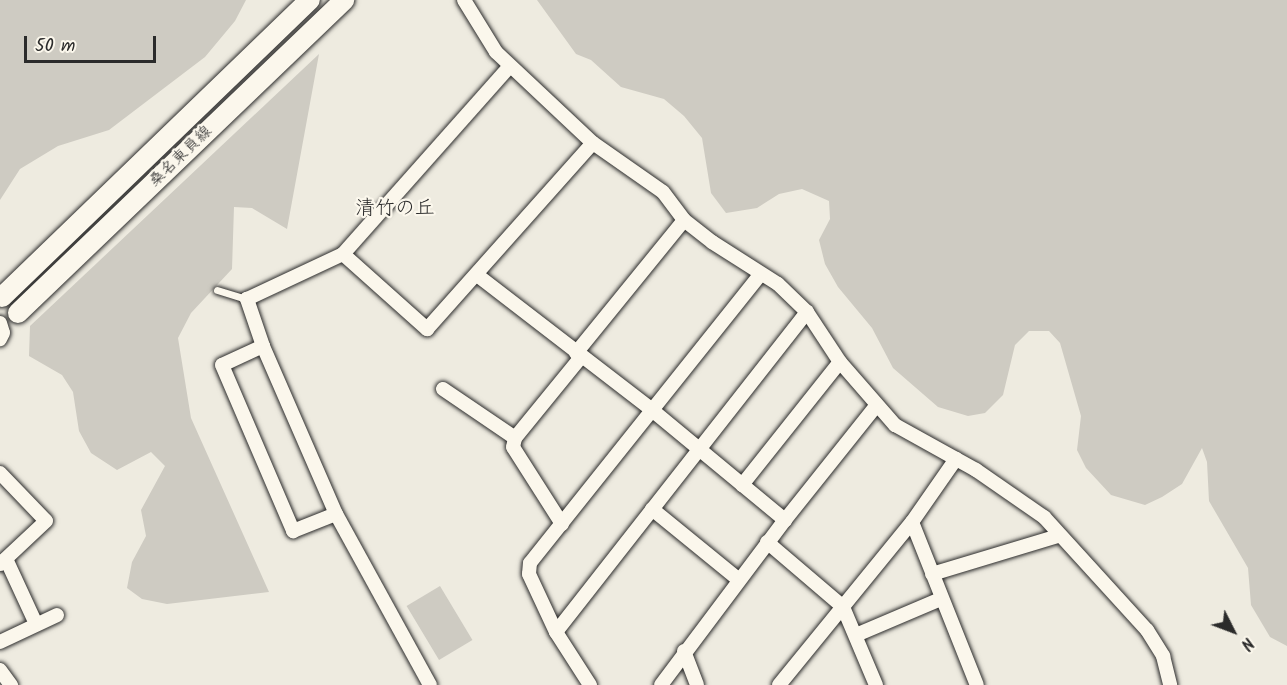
<!DOCTYPE html>
<meta charset="utf-8">
<style>
body{margin:0}
#map{position:relative;width:1287px;height:685px;overflow:hidden;background:#eeebe0;font-family:Kalam,"Klee One",sans-serif}
div>[style]{position:absolute}
[style*='--x']{left:calc(var(--x)*1px);top:calc(var(--y)*1px);width:calc(var(--w)*1px);rotate:calc(var(--a)*1deg)}
.green>*{inset:0;background:#cecbc2;transform-origin:0 0}
.roads{filter:drop-shadow(0 0 2px #2b2b2b) drop-shadow(0 0 2px #2b2b2b)}
.lane>*{height:7px;margin:-3.5px;padding:0 3.5px;transform-origin:3.5px;border-radius:3.5px;background:#fbf7ec}
.street>*{height:14px;margin:-7px;padding:0 7px;transform-origin:7px;border-radius:7px;background:#fbf7ec}
.secondary>*{height:20px;margin:-10px;padding:0 10px;transform-origin:10px;border-radius:10px;background:#fbf7ec}
span{translate:-50% -50%;white-space:nowrap;text-align:center;line-height:1.15;-webkit-text-stroke:4.5px #fbf7ec;paint-order:stroke}
.street-label{font-size:16px;color:#2b2b2b}
.quarter-label{font-size:20px;color:#2b2b2b}
.north{position:absolute;left:1203px;top:601px;width:60px;height:60px;-webkit-text-stroke:4px #fbf7ec;paint-order:stroke;rotate:132deg;font-size:16px;font-weight:700;line-height:24px;text-align:center;color:#2b2b2b}
.north::after{content:'';display:block;margin:auto;width:21px;height:27px;background:#2b2b2b;clip-path:polygon(50% 0,100% 100%,50% 72%,0 100%)}
.scale{position:absolute;left:24px;top:36px;width:132px;height:27px;box-sizing:border-box;border:3px solid #2b2b2b;border-top:0;padding-left:8px;font-size:18px;line-height:21px;white-space:nowrap;color:#2b2b2b;-webkit-text-stroke:4px #fbf7ec;paint-order:stroke}
</style>
<div id="map">
<div class="green">
<div style="clip-path:polygon(0 0,246px 0,235px 21px,205px 57px,109px 130px,58px 146px,20px 169px,0 200px)"></div>
<div style="clip-path:polygon(537px 0,1287px 0,1287px 646px,1270px 637px,1251px 605px,1248px 568px,1209px 501px,1207px 462px,1202px 448px,1182px 484px,1162px 497px,1145px 505px,1111px 495px,1086px 468px,1077px 450px,1081px 416px,1060px 343px,1049px 331px,1029px 331px,1015px 345px,1003px 395px,985px 413px,968px 416px,938px 407px,893px 368px,872px 328px,838px 287px,825px 264px,819px 240px,830px 219px,829px 201px,802px 189px,779px 194px,757px 208px,726px 213px,711px 193px,702px 138px,684px 116px,664px 99px,621px 87px,591px 60px,576px 54px)"></div>
<div style="clip-path:polygon(319px 54px,287px 229px,252px 208px,234px 207px,232px 269px,191px 313px,178px 338px,191px 418px,269px 592px,167px 604px,142px 599px,127px 588px,132px 562px,146px 536px,141px 510px,165px 466px,151px 452px,117px 470px,91px 453px,79px 431px,73px 392px,62px 375px,29px 356px,30px 326px)"></div>
<div style="left:440px;top:586px;width:63px;height:39px;rotate:59deg"></div>
</div>
<div class="roads">
<div class="lane">
<div style="--x:217;--y:290;--w:31;--a:17"></div>
</div>
<div class="street">
<div style="--x:464;--y:0;--w:61;--a:58.4"></div>
<div style="--x:496;--y:52;--w:133;--a:43.2"></div>
<div style="--x:593;--y:143;--w:85;--a:35"></div>
<div style="--x:663;--y:192;--w:35;--a:53"></div>
<div style="--x:684;--y:220;--w:36;--a:38"></div>
<div style="--x:712;--y:242;--w:78;--a:32.5"></div>
<div style="--x:778;--y:284;--w:40;--a:44"></div>
<div style="--x:807;--y:312;--w:60;--a:56.6"></div>
<div style="--x:840;--y:362;--w:84;--a:48.9"></div>
<div style="--x:895;--y:425;--w:93;--a:29.1"></div>
<div style="--x:976;--y:470;--w:83;--a:34.7"></div>
<div style="--x:1044;--y:517;--w:153;--a:47.7"></div>
<div style="--x:1147;--y:630;--w:31;--a:58"></div>
<div style="--x:1163;--y:656;--w:30;--a:76"></div>
<div style="--x:343;--y:254;--w:113;--a:41.8"></div>
<div style="--x:427;--y:329;--w:249;--a:-48.3"></div>
<div style="--x:477;--y:275;--w:221;--a:37.6"></div>
<div style="--x:652;--y:410;--w:173;--a:39.6"></div>
<div style="--x:0;--y:323;--w:10;--a:73"></div>
<div style="--x:3;--y:333;--w:7;--a:117"></div>
<div style="--x:263;--y:346;--w:45;--a:155.1"></div>
<div style="--x:222;--y:365;--w:181;--a:66.8"></div>
<div style="--x:293;--y:531;--w:46;--a:-21.6"></div>
<div style="--x:576;--y:353;--w:171;--a:-50.9"></div>
<div style="--x:443;--y:389;--w:87;--a:34.2"></div>
<div style="--x:0;--y:473;--w:66;--a:46.2"></div>
<div style="--x:46;--y:521;--w:63;--a:136.9"></div>
<div style="--x:742;--y:485;--w:157;--a:-51.5"></div>
<div style="--x:652;--y:509;--w:112;--a:39.2"></div>
<div style="--x:912;--y:522;--w:175;--a:68.3"></div>
<div style="--x:562;--y:524;--w:91;--a:-122.5"></div>
<div style="--x:513;--y:447;--w:9;--a:-77"></div>
<div style="--x:515;--y:438;--w:104;--a:-50.8"></div>
<div style="--x:767;--y:542;--w:100;--a:40.5"></div>
<div style="--x:843;--y:607;--w:85;--a:67.1"></div>
<div style="--x:6;--y:559;--w:72;--a:65.2"></div>
<div style="--x:932;--y:574;--w:132;--a:-16.8"></div>
<div style="--x:556;--y:632;--w:407;--a:-51.9"></div>
<div style="--x:856;--y:635;--w:92;--a:-23"></div>
<div style="--x:0;--y:642;--w:63;--a:-25.3"></div>
<div style="--x:684;--y:651;--w:36;--a:69"></div>
<div style="--x:0;--y:670;--w:19;--a:54"></div>
<div style="--x:430;--y:685;--w:195;--a:-118.8"></div>
<div style="--x:336;--y:514;--w:183;--a:-113.5"></div>
<div style="--x:263;--y:346;--w:50;--a:-108.8"></div>
<div style="--x:247;--y:299;--w:106;--a:-25.1"></div>
<div style="--x:343;--y:254;--w:251;--a:-48.4"></div>
<div style="--x:590;--y:685;--w:63;--a:-122.7"></div>
<div style="--x:556;--y:632;--w:64;--a:-115"></div>
<div style="--x:529;--y:574;--w:11;--a:-85"></div>
<div style="--x:530;--y:563;--w:369;--a:-51.4"></div>
<div style="--x:661;--y:685;--w:206;--a:-53.1"></div>
<div style="--x:785;--y:520;--w:146;--a:-51.4"></div>
<div style="--x:779;--y:685;--w:210;--a:-50.8"></div>
<div style="--x:912;--y:522;--w:77;--a:-55.1"></div>
</div>
<div class="secondary">
<div style="--x:2;--y:297;--w:428;--a:-44"></div>
<div style="--x:18;--y:313;--w:452;--a:-43.8"></div>
</div>
</div>
<div class="street-label">
<span style="left:181px;top:157px;rotate:-44deg">桑名東員線</span>
</div>
<div class="quarter-label">
<span style="left:395px;top:209px">清竹の丘</span>
</div>
<div class="north">N</div>
<div class="scale">50 m</div>
</div>
